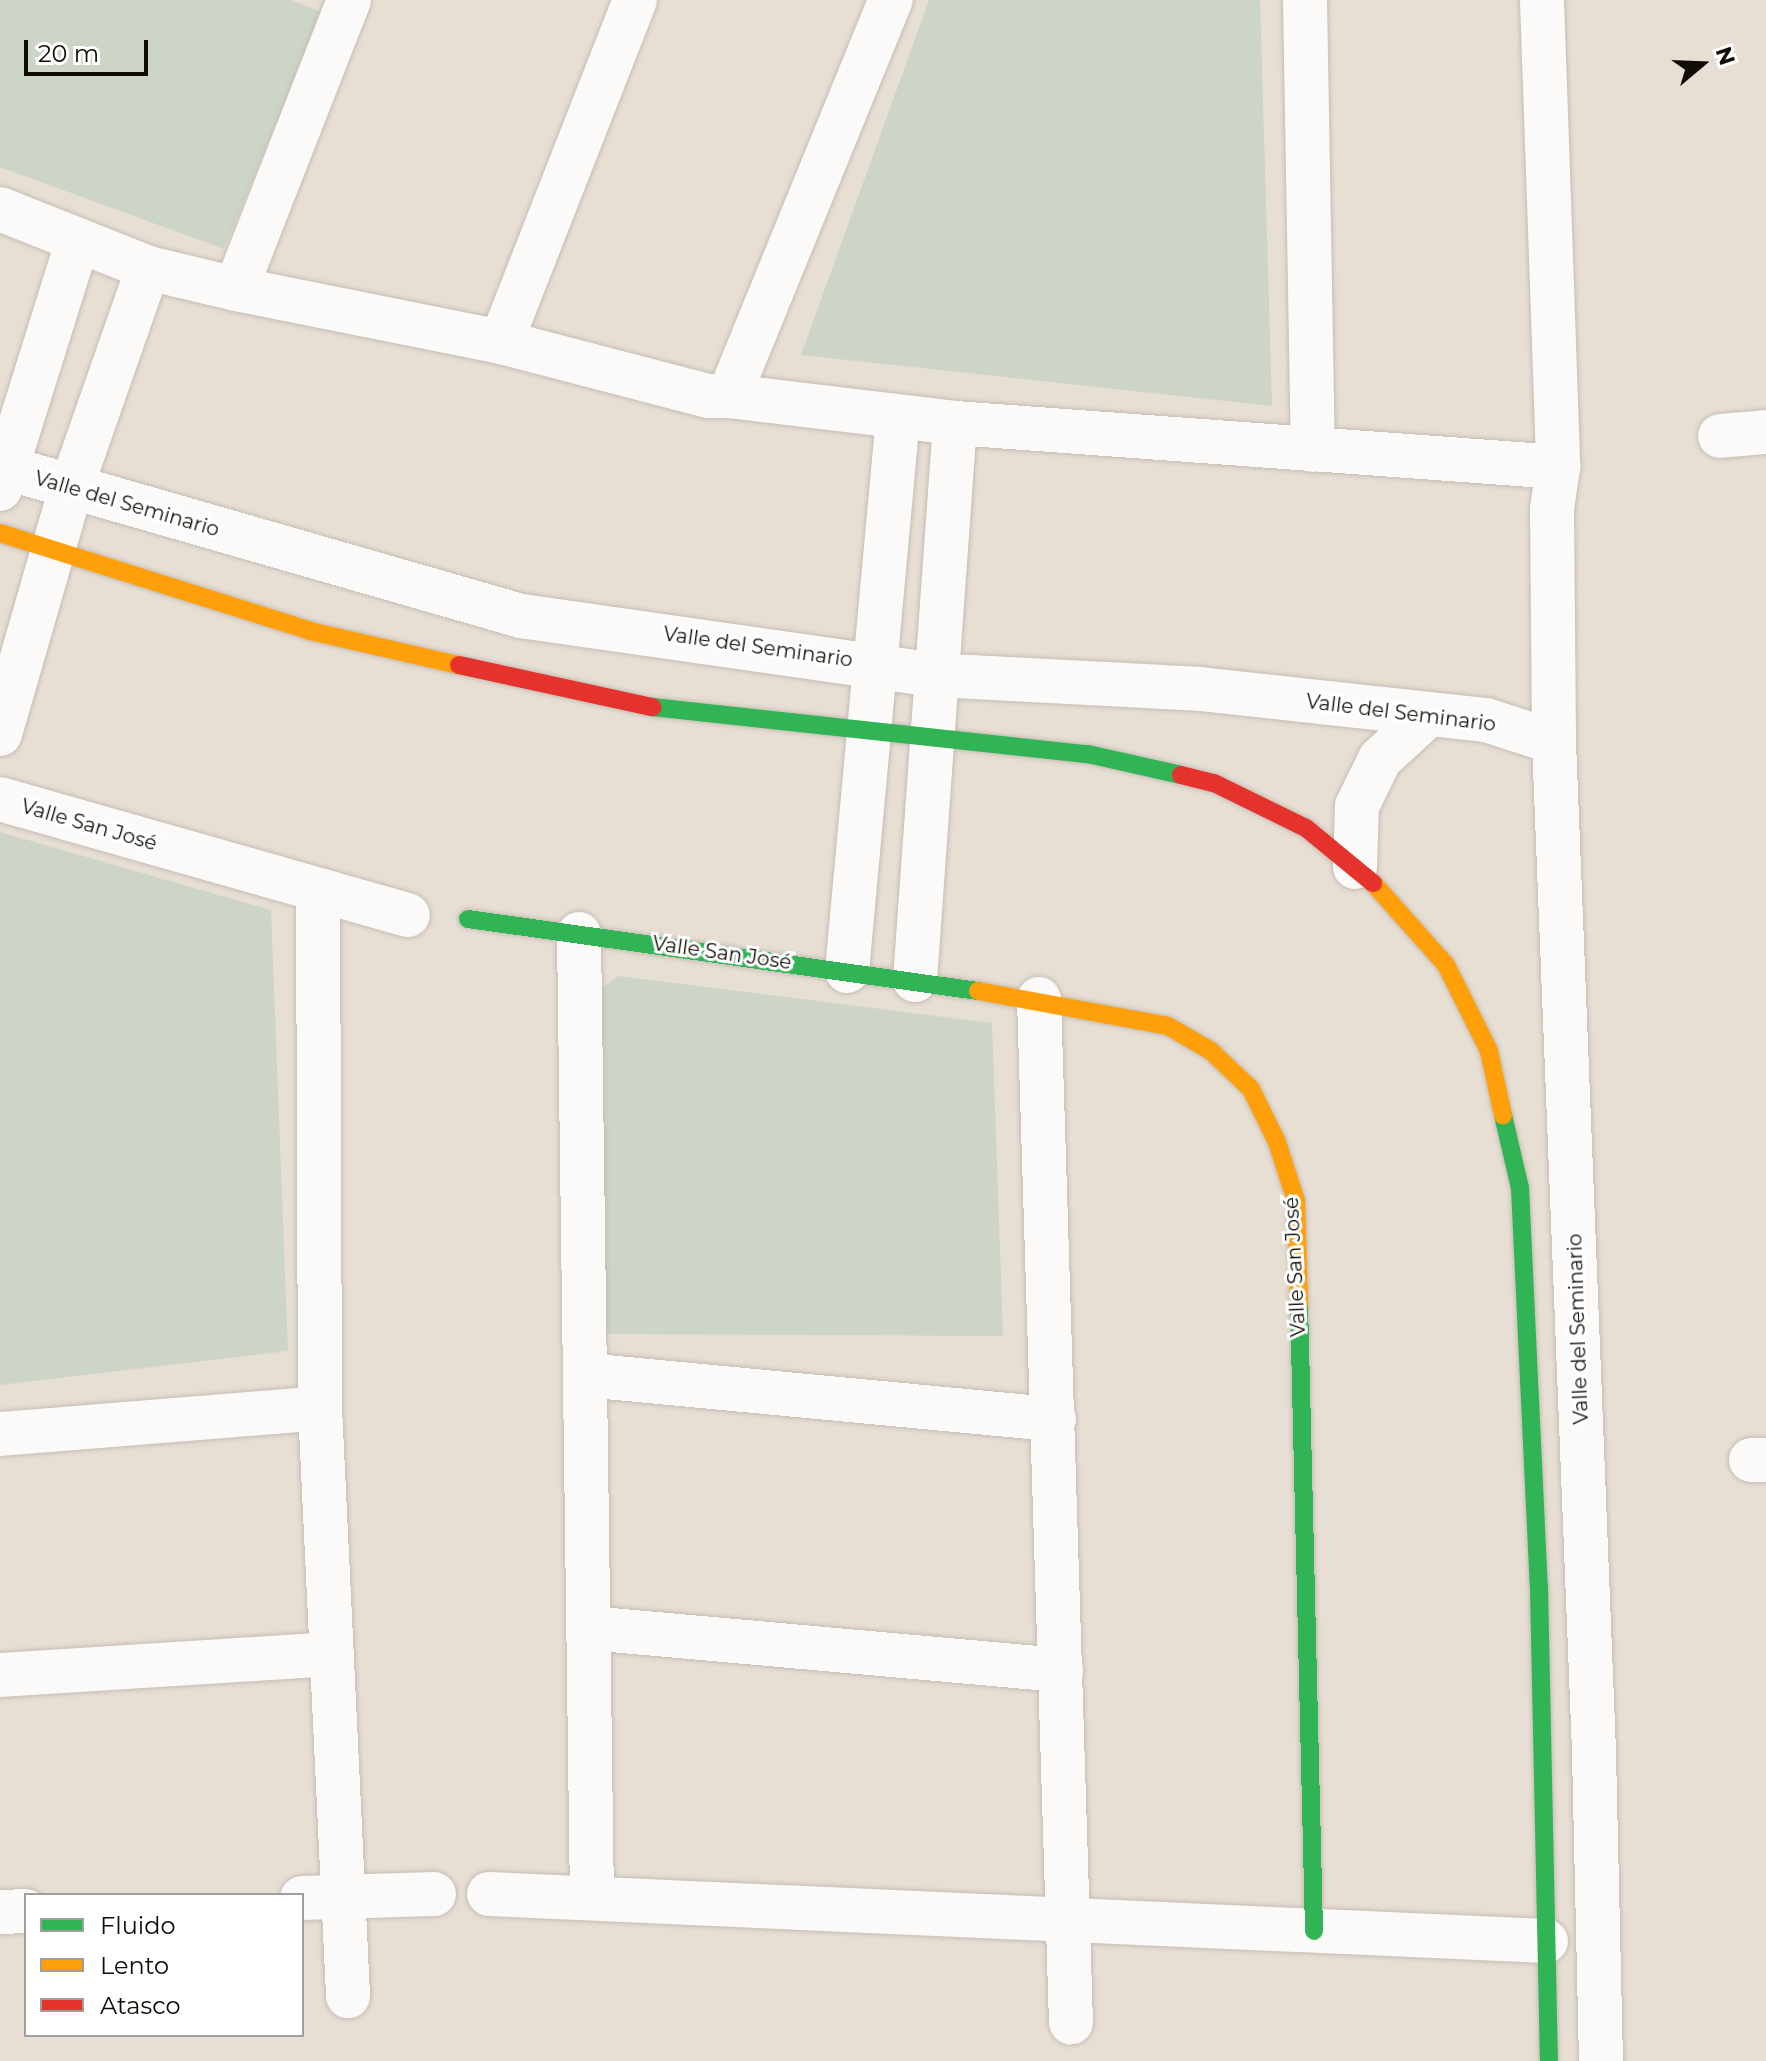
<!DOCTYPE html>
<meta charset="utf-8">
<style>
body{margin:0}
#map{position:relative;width:1766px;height:2061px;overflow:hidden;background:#e8dfd4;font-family:Montserrat,sans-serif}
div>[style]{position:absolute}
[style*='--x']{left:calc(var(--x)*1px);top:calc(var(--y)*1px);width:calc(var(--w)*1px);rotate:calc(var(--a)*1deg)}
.green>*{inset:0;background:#ccd5c7}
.roads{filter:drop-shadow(0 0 2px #c4bdb4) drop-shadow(0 0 2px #c4bdb4)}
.street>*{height:44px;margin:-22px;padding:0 22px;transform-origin:22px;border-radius:22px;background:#fcfaf9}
.fast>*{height:18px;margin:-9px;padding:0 9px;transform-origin:9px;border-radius:9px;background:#30b455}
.slow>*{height:18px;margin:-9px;padding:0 9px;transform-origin:9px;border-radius:9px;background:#ff9f0a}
.jam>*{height:18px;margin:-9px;padding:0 9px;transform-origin:9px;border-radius:9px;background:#e5322d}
span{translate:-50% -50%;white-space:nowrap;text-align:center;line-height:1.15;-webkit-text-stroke:6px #fff;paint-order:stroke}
.street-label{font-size:20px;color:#110c06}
.legend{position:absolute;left:24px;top:1893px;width:280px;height:144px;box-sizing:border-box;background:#fff;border:2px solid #a09e9b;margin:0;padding:10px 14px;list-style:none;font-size:24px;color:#110c06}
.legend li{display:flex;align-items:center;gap:16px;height:40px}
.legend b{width:40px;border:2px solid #a09e9b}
.north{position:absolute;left:1662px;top:24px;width:80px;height:80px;-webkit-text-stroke:6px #fff;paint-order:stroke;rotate:71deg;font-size:22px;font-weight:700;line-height:32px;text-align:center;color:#110c06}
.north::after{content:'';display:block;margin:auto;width:28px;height:36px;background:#110c06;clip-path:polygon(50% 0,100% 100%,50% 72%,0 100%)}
.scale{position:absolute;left:24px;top:40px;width:124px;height:36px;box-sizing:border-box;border:4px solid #110c06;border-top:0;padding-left:10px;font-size:24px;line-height:28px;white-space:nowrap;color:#110c06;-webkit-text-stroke:6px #fff;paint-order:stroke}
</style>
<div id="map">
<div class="green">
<div style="clip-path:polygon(0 0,291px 0,322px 12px,224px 249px,0 167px)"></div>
<div style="clip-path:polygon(929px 0,1260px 0,1272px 406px,801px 355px)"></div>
<div style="clip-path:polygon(0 832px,271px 910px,288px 1351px,0 1385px)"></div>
<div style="clip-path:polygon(618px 976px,992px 1023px,1003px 1336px,599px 1334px,593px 996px)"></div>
</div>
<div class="roads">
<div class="street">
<div style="--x:349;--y:0;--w:310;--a:111.4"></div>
<div style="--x:236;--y:289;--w:270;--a:11.3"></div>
<div style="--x:501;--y:342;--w:214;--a:14.6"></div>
<div style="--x:708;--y:396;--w:21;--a:0"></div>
<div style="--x:729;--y:396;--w:428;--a:-67.8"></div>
<div style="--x:1305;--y:0;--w:450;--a:89"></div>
<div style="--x:1542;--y:0;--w:467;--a:88"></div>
<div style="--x:0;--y:209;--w:159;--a:21.7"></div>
<div style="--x:148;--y:268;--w:90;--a:13.4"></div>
<div style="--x:501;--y:342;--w:367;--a:-68.6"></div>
<div style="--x:729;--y:396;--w:228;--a:6.8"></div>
<div style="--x:955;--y:423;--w:605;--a:4.17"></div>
<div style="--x:1558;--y:467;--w:42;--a:98.1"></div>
<div style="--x:1552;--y:509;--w:233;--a:89.5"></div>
<div style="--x:1554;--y:742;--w:1012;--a:87.73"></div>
<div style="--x:1594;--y:1753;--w:308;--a:88.7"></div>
<div style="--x:1720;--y:436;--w:46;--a:-5"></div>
<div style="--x:0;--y:466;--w:542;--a:16.06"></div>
<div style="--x:521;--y:616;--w:417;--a:8.1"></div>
<div style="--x:934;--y:675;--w:266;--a:3"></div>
<div style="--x:1200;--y:689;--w:288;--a:6.2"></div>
<div style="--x:1486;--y:720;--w:71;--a:17.9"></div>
<div style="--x:0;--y:489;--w:261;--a:-72.6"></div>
<div style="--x:0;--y:734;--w:256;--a:-73.9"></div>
<div style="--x:71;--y:488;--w:233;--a:-70.7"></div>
<div style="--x:0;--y:799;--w:424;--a:15.9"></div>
<div style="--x:1355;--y:867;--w:61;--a:-88.1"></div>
<div style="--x:1357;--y:806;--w:52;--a:-63.9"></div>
<div style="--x:1380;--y:759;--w:64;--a:-42.5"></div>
<div style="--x:318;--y:891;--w:517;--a:89.78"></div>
<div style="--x:320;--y:1408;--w:589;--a:87.27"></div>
<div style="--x:579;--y:934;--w:964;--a:89.23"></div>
<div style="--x:847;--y:971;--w:556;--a:-84.74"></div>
<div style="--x:915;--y:980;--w:558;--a:-85.89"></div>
<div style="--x:1039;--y:999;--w:1024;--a:88.21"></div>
<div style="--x:585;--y:1375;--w:471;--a:5.4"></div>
<div style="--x:0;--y:1434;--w:321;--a:-4.6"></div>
<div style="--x:1751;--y:1460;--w:15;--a:0"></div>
<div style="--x:589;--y:1628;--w:474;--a:5.1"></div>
<div style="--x:0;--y:1675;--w:332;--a:-3.6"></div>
<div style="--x:489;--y:1894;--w:1058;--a:2.55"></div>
<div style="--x:302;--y:1898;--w:132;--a:-1.7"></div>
<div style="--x:0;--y:1912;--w:26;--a:-2"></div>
</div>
<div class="fast">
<div style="--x:652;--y:707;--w:439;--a:6.2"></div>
<div style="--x:1088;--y:754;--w:95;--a:12.7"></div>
<div style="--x:468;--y:919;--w:515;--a:8.04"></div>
<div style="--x:1503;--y:1115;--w:75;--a:76.9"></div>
<div style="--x:1520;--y:1188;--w:399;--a:87.3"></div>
<div style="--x:1539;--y:1587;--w:474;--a:88.8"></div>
<div style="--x:1299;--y:1303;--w:628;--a:88.63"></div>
</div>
<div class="slow">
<div style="--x:0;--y:533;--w:325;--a:17.5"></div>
<div style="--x:310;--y:631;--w:153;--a:12.9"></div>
<div style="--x:1373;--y:883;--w:110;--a:48.3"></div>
<div style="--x:1446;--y:965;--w:96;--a:63.4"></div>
<div style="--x:1489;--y:1051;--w:66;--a:77.7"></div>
<div style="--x:978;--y:991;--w:193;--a:10.4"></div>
<div style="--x:1168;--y:1026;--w:50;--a:30.2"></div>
<div style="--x:1211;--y:1051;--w:55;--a:43.5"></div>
<div style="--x:1251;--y:1089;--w:59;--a:63.9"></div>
<div style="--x:1277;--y:1142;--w:62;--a:72.1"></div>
<div style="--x:1296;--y:1201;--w:102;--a:88.3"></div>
</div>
<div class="jam">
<div style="--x:459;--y:665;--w:198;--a:12.3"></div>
<div style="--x:1181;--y:775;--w:34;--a:14"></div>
<div style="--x:1214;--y:783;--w:102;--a:26.1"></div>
<div style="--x:1306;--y:828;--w:87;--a:39.4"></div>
</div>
</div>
<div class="street-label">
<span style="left:127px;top:504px;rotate:16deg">Valle del Seminario</span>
<span style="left:758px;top:647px;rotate:8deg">Valle del Seminario</span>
<span style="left:1401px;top:713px;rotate:7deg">Valle del Seminario</span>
<span style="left:89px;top:825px;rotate:16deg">Valle San José</span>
<span style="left:722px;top:953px;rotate:8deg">Valle San José</span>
<span style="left:1295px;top:1267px;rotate:-93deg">Valle San José</span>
<span style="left:1578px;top:1329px;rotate:-92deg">Valle del Seminario</span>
</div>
<ul class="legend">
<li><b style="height:10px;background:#30b455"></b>Fluido</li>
<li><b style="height:10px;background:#ff9f0a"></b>Lento</li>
<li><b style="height:10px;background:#e5322d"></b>Atasco</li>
</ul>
<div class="north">N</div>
<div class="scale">20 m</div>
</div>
